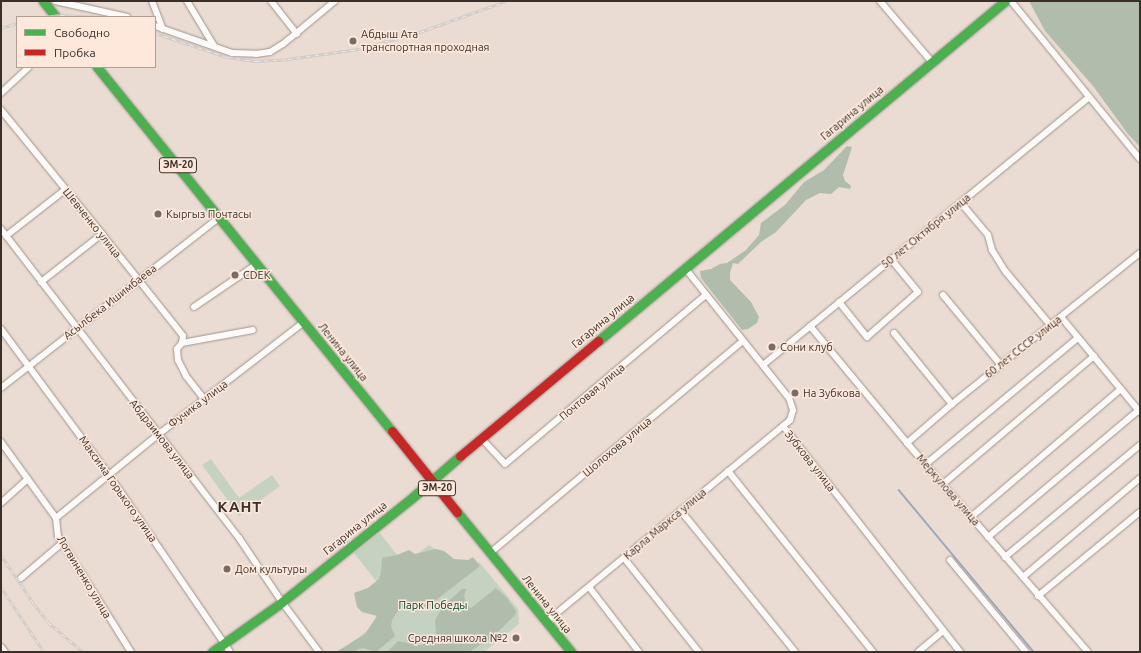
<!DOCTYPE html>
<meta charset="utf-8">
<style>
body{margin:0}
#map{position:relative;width:1141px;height:653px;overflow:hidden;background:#eadcd3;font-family:Ubuntu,sans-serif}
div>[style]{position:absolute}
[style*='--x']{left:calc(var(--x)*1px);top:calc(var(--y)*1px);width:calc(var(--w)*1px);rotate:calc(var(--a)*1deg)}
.green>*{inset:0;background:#c6d2c1}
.forest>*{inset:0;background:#b0bdac}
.stream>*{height:1.5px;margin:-0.75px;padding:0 0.75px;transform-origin:0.75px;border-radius:0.75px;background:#9ea8bc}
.roads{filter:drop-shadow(0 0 1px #9e948d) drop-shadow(0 0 1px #9e948d)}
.street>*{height:6px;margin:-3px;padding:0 3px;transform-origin:3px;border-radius:3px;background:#fcfaf8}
.fast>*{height:9px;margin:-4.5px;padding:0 4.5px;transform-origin:4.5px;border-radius:4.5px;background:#4caf50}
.jam>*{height:9px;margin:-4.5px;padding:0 4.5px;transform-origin:4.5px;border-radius:4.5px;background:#c62828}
.rail>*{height:3px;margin-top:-1.5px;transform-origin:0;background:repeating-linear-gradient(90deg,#fde8db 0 4.5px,#cfcbc9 0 9px);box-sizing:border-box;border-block:1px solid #cfcbc9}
.dots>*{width:11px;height:11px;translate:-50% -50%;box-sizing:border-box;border:2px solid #fde8db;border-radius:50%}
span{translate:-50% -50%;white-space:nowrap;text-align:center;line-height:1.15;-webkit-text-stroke:3px #fde8db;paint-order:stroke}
.shield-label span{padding:1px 3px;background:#fde8db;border:1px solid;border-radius:3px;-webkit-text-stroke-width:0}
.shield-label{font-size:10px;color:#3a3029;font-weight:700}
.poi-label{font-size:11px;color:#3a3029}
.left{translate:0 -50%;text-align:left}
.right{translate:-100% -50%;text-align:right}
.street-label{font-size:11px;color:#3a3029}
.park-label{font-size:11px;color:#044727}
.district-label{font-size:15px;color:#3a3029;font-weight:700;letter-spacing:1px}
.frame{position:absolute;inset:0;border:2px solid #3a3029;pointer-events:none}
.legend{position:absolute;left:16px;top:16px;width:140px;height:52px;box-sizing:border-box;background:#fde8db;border:1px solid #af9e94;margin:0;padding:5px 7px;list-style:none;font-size:12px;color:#3a3029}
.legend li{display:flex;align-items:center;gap:8px;height:20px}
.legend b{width:20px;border:1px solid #af9e94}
</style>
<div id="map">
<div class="green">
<div style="clip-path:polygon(211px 459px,239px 498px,272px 475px,280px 486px,239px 516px,202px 465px)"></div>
<div style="clip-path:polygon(380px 533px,404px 564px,429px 545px,467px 571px,479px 562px,518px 609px,519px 624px,484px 652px,339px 652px,375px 625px,380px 586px,354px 553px)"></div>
</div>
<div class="forest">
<div style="clip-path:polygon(1029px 1px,1140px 1px,1140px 147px,1128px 134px,1093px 86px,1045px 31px)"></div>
<div style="clip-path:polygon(847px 146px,852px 147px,843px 175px,845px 181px,851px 186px,850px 189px,839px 187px,831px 194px,820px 193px,806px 200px,776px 232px,761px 242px,738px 264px,733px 263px,730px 273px,730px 280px,751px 302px,759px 317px,757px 323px,748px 329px,742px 330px,701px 278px,700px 271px,711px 269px,720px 264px,727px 263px,746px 250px,759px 235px,761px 223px,785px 205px,804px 182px,824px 170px)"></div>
<div style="clip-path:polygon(436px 549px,444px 551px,454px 559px,468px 560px,473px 557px,480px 566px,427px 607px,413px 605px,399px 609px,392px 620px,391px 627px,395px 636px,376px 652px,363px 648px,356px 650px,356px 652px,336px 652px,365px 634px,377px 616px,362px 612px,357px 607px,354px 593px,368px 588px,379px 579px,381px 572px,382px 558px,397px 555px,409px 550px,415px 554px)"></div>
<div style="clip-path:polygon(496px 588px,507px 598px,516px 611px,515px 615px,494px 636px,469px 652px,387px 652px,398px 641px,416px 645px,422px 645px,431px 638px,436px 633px,435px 620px,443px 606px,462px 589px,466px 589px,464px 596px,467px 606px,471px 608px)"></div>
</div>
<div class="stream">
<div style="--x:899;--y:490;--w:211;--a:50.2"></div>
</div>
<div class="roads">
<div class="street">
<div style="--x:55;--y:1;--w:74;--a:12.5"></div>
<div style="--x:152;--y:1;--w:30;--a:69"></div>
<div style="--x:187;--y:1;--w:52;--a:59"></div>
<div style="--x:271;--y:1;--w:42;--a:51.8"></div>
<div style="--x:880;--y:1;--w:80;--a:49.6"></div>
<div style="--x:1011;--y:1;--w:204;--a:50.8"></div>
<div style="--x:155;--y:26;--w:82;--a:19.3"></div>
<div style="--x:232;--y:53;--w:24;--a:2"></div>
<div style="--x:256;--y:54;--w:14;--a:-8"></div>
<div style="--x:270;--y:52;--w:15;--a:-32"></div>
<div style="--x:283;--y:44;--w:67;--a:-39.6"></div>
<div style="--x:1;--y:93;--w:38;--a:-43"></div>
<div style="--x:1;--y:110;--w:160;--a:50.8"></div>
<div style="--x:102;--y:234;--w:130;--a:51.5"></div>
<div style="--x:183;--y:336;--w:7;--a:98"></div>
<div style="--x:182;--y:343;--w:8;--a:130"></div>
<div style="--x:177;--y:349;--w:11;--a:85"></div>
<div style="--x:178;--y:360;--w:18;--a:63"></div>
<div style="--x:186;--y:376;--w:31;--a:52"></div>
<div style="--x:961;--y:203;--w:42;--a:49.8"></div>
<div style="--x:988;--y:235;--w:16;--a:75"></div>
<div style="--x:992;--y:250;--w:26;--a:58"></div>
<div style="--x:1006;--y:272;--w:70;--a:50.2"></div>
<div style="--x:1;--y:229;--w:390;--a:52.4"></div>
<div style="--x:239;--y:538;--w:77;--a:56.1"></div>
<div style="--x:282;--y:602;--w:62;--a:53.5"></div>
<div style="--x:6;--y:236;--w:76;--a:-38.1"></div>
<div style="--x:41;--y:282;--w:78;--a:-38.2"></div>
<div style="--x:943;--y:295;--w:91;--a:50.4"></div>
<div style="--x:839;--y:302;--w:45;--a:51.3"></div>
<div style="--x:867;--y:337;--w:68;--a:-41.4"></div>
<div style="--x:918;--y:292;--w:43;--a:-129.3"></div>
<div style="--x:194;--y:307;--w:76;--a:-34.3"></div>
<div style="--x:1061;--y:317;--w:124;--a:50.3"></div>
<div style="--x:810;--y:326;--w:152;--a:50.3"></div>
<div style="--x:907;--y:443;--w:276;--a:49.1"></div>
<div style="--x:1;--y:329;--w:182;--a:53.5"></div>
<div style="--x:109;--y:475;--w:214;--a:55.6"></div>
<div style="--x:894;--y:333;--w:92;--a:50.8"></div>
<div style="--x:182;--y:343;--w:72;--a:-10.4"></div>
<div style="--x:763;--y:365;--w:422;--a:-39.4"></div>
<div style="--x:1;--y:388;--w:278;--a:-38"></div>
<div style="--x:783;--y:426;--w:287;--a:51.9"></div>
<div style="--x:481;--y:438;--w:35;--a:47"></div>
<div style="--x:505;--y:464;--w:263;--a:-40.1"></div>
<div style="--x:1;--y:442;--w:94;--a:54.1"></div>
<div style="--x:56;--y:518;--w:18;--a:84"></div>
<div style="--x:58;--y:536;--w:137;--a:57.8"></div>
<div style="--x:907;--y:443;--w:60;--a:-40.9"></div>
<div style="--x:952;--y:404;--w:241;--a:-38.8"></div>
<div style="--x:926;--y:464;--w:197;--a:-39.7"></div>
<div style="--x:728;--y:471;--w:232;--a:51.3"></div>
<div style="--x:943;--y:484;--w:198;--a:-40.3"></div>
<div style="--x:1;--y:503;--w:36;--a:-42"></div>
<div style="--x:681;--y:511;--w:181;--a:51"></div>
<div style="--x:971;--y:517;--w:197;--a:-40.5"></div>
<div style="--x:56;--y:518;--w:133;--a:-39.2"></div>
<div style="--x:159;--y:434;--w:183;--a:-37.7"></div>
<div style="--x:988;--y:537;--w:197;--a:-40.1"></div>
<div style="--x:490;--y:553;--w:330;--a:-40"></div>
<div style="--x:1005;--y:557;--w:175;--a:-39.7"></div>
<div style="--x:624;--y:558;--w:120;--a:51.4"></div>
<div style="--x:950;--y:560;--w:119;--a:50.4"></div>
<div style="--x:1023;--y:577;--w:153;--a:-40.2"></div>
<div style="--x:21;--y:578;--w:54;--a:-40.5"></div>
<div style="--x:589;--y:587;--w:82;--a:52.4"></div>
<div style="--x:1038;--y:596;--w:132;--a:-39.5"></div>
<div style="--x:546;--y:622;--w:317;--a:-39.6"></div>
<div style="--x:790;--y:420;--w:10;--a:-73"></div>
<div style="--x:793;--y:410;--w:13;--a:-108"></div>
<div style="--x:789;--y:398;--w:166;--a:-128.7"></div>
<div style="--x:1;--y:647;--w:6;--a:51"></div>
<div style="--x:918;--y:652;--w:33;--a:-40"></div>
</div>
<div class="fast">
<div style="--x:43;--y:1;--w:21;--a:51"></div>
<div style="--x:97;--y:67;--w:469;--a:51"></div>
<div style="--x:598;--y:341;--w:530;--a:-39.87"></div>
<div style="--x:457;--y:512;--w:181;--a:50.8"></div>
<div style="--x:212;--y:652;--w:86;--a:-35.5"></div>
<div style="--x:282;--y:602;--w:168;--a:-38.7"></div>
<div style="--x:413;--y:497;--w:62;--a:-41.1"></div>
</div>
<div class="jam">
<div style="--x:392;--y:431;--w:104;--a:51.3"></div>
<div style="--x:460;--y:456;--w:180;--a:-39.8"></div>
</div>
</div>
<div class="rail">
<div style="--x:45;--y:17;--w:15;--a:-8"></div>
<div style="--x:60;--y:15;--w:34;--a:3"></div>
<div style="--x:1;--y:28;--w:17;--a:-17"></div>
<div style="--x:155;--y:33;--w:76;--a:18.4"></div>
<div style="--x:227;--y:57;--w:28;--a:8"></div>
<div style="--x:255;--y:61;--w:33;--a:-3"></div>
<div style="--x:288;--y:59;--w:72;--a:-8"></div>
<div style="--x:359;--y:49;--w:63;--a:-15.6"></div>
<div style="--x:420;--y:32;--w:91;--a:-19.8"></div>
<div style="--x:1;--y:555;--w:59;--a:56"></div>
<div style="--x:34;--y:604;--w:23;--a:52"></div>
<div style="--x:48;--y:622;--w:46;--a:40.6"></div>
<div style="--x:1;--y:587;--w:78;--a:56.5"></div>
</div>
<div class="dots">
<div style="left:353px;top:41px;background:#786c64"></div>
<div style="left:158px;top:214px;background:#786c64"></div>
<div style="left:235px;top:275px;background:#786c64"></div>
<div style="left:772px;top:347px;background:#786c64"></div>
<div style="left:795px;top:393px;background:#786c64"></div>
<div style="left:227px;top:569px;background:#786c64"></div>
<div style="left:516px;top:638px;background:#786c64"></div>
</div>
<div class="shield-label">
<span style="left:178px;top:165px">ЭМ-20</span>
<span style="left:437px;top:488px">ЭМ-20</span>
</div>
<div class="poi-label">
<span class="left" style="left:361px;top:41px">Абдыш Ата<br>транспортная проходная</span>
<span class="left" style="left:166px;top:214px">Кыргыз Почтасы</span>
<span class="left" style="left:243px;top:275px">CDEK</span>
<span class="left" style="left:780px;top:347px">Сони клуб</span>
<span class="left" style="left:803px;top:393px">На Зубкова</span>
<span class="left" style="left:235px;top:569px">Дом культуры</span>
<span class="right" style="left:508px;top:638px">Средняя школа №2</span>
</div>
<div class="street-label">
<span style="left:852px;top:113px;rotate:-40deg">Гагарина улица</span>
<span style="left:92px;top:223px;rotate:51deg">Шевченко улица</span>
<span style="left:926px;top:231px;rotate:-39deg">50 лет Октября улица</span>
<span style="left:110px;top:302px;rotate:-38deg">Асылбека Ишимбаева</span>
<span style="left:603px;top:321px;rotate:-40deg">Гагарина улица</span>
<span style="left:1023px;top:347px;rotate:-38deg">60 лет СССР улица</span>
<span style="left:343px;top:352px;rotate:51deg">Ленина улица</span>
<span style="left:592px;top:392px;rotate:-40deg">Почтовая улица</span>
<span style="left:198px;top:404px;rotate:-37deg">Фучика улица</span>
<span style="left:162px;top:439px;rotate:52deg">Абдраимова улица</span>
<span style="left:617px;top:447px;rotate:-40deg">Шолохова улица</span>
<span style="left:810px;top:461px;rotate:52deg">Зубкова улица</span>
<span style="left:118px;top:489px;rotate:55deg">Максима Горького улица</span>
<span style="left:948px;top:490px;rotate:49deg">Меркулова улица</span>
<span style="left:665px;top:524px;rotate:-40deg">Карла Маркса улица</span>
<span style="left:355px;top:528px;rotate:-39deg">Гагарина улица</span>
<span style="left:84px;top:577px;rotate:59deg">Логвиненко улица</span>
<span style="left:547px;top:604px;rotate:51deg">Ленина улица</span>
</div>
<div class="park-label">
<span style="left:433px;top:605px">Парк Победы</span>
</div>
<div class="district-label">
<span style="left:240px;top:507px">КАНТ</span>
</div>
<div class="frame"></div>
<ul class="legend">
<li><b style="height:5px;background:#4caf50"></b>Свободно</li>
<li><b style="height:5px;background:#c62828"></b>Пробка</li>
</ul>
</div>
